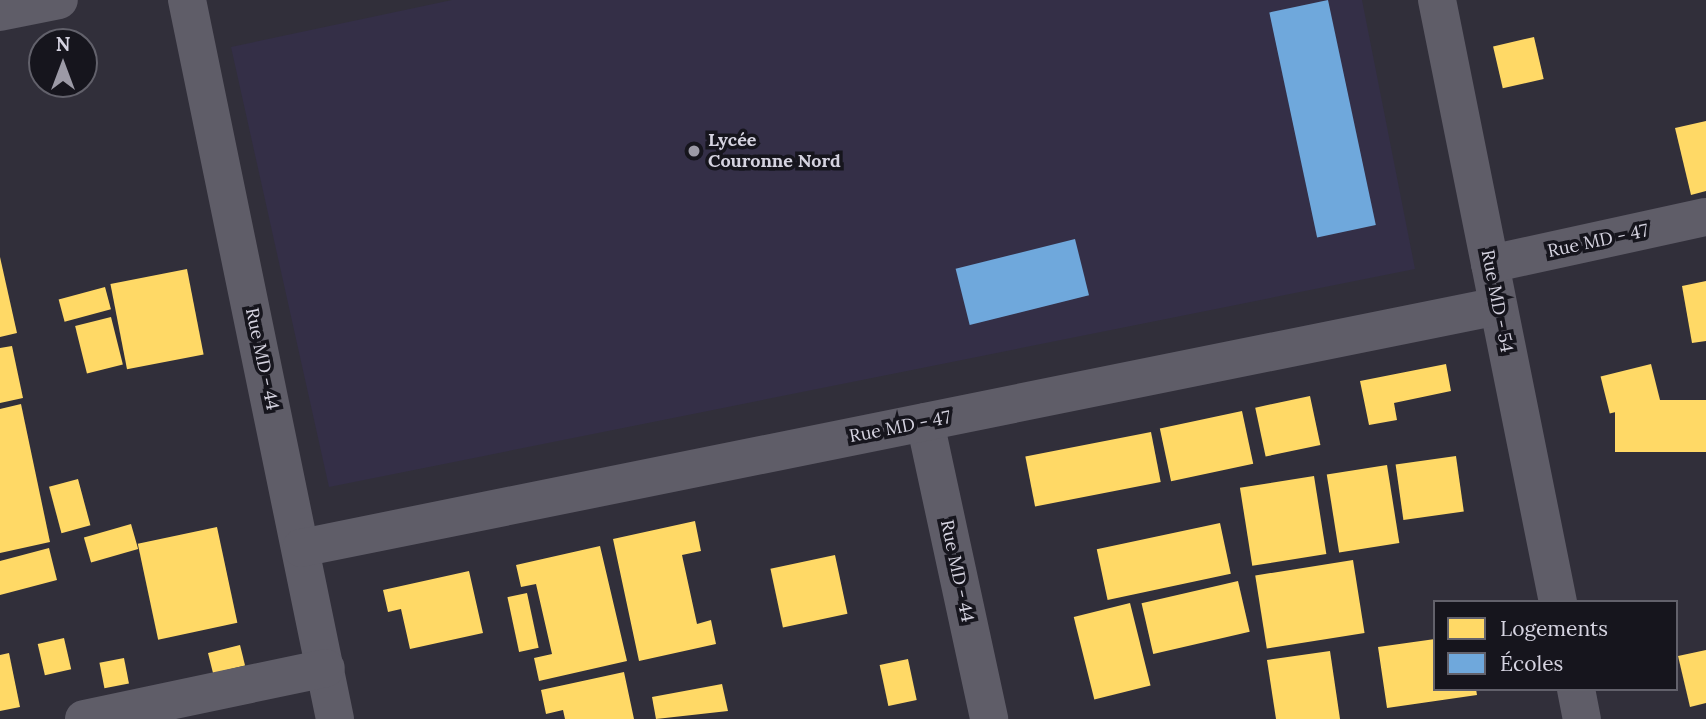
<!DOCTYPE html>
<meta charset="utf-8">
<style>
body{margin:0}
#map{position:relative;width:1706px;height:719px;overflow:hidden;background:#312f3a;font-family:Lora,serif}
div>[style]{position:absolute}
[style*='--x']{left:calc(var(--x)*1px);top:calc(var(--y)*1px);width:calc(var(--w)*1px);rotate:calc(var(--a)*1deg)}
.built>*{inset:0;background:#342f47}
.homes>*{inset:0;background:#ffd966;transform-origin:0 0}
.schools>*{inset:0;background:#6fa8dc;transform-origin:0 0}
.minor>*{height:38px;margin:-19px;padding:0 19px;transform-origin:19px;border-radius:19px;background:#5f5d68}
.dots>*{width:19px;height:19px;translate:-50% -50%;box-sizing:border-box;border:4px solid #16151d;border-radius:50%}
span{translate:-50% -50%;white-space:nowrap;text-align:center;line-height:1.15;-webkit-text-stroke:7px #16151d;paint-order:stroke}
.poi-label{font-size:18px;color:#d5d3e0;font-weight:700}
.left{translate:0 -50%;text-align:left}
.street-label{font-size:18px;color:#d5d3e0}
.legend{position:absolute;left:1433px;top:600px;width:245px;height:91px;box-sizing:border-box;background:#16151d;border:2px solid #62616b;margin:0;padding:9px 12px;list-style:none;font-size:21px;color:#d5d3e0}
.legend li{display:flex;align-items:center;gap:14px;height:35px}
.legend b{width:35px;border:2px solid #62616b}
.north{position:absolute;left:28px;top:28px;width:70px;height:70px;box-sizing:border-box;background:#16151d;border:2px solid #62616b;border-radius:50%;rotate:0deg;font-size:19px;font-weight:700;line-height:28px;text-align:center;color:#d5d3e0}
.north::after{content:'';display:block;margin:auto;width:24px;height:32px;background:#9c9aa6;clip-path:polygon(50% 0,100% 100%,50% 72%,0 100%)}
</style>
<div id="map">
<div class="built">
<div style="clip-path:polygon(452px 0,1362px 0,1415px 269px,329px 487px,231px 47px)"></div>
</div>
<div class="homes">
<div style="left:1534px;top:37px;width:43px;height:42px;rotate:77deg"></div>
<div style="clip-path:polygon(1706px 121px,1706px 191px,1691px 195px,1675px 128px)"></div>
<div style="clip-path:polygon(0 257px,17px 333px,0 337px)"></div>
<div style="left:187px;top:269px;width:87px;height:78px;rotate:79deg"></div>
<div style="clip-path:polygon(1706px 281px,1706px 341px,1692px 343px,1682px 286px)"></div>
<div style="left:105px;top:287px;width:23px;height:48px;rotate:75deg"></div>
<div style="left:111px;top:317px;width:49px;height:37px;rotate:76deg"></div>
<div style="clip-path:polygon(12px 346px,23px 398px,0 403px,0 348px)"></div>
<div style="clip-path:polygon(1446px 364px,1451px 391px,1394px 403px,1397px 420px,1369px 425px,1360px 381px)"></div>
<div style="left:1651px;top:364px;width:38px;height:52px;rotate:76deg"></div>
<div style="left:1310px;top:396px;width:50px;height:56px;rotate:78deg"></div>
<div style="left:1706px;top:400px;width:52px;height:91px;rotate:90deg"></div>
<div style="clip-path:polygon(21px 404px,50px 542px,0 553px,0 409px)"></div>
<div style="left:1242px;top:411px;width:54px;height:84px;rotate:78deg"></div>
<div style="left:1151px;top:432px;width:51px;height:128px;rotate:79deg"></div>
<div style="left:1456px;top:456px;width:56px;height:61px;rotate:82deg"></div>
<div style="left:1387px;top:465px;width:79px;height:61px;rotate:81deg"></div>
<div style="left:1314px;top:476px;width:79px;height:75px;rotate:81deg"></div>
<div style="left:78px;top:479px;width:48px;height:30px;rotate:75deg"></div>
<div style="clip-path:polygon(695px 521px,701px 551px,682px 555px,697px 624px,711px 620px,716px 644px,639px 661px,613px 539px)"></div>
<div style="left:1220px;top:523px;width:52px;height:126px;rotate:78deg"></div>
<div style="left:131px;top:524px;width:26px;height:49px;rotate:74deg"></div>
<div style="left:217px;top:527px;width:98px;height:81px;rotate:78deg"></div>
<div style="clip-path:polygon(600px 546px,627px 661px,539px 681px,534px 658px,552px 654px,536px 584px,521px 587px,516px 565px)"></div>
<div style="clip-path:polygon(49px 548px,57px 580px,0 595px,0 561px)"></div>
<div style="left:835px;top:555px;width:60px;height:66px;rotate:78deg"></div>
<div style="left:1353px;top:560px;width:74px;height:99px;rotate:81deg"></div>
<div style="clip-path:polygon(469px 571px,483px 633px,410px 649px,401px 609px,388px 612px,383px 590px)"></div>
<div style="left:1238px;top:581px;width:52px;height:99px;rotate:77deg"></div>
<div style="left:527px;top:593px;width:56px;height:20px;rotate:78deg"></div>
<div style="left:1130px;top:603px;width:85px;height:58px;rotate:76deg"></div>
<div style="left:64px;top:638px;width:32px;height:27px;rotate:77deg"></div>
<div style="clip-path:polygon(1435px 639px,1435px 689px,1476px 689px,1477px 695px,1387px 708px,1378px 647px)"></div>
<div style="left:240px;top:645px;width:21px;height:33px;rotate:76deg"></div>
<div style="clip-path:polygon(1706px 650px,1706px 703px,1690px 707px,1678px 656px)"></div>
<div style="clip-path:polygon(1330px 651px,1340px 719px,1276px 719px,1267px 660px)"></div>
<div style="clip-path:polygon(9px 653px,20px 707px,0 711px,0 655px)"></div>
<div style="left:124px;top:658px;width:26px;height:25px;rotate:79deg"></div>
<div style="left:908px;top:659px;width:42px;height:29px;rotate:78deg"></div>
<div style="clip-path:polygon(624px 672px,634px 719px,565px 719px,563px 710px,546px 714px,541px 690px)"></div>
<div style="clip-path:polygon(722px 684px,728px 711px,656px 719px,652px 697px)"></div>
</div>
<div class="schools">
<div style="left:1328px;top:0;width:230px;height:60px;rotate:78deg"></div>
<div style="left:1075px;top:239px;width:58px;height:123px;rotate:76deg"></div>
</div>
<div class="minor">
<div style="--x:187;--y:0;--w:734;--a:78.37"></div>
<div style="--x:1437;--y:0;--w:614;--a:78.64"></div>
<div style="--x:0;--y:12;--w:60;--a:-11.5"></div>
<div style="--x:1490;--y:264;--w:221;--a:-12.3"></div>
<div style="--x:925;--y:422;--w:304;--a:77.8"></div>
<div style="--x:301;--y:548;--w:1221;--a:-11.43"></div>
<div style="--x:1576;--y:689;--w:31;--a:79"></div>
<div style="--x:84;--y:719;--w:247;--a:-11.9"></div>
</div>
<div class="dots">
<div style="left:694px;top:151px;background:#9c9aa6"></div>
</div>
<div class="poi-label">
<span class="left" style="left:708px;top:151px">Lycée<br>Couronne Nord</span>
</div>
<div class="street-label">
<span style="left:1598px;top:241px;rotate:-12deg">Rue MD - 47</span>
<span style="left:1497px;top:301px;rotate:79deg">Rue MD - 54</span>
<span style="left:262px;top:359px;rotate:78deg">Rue MD - 44</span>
<span style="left:900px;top:427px;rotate:-11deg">Rue MD - 47</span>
<span style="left:957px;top:571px;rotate:78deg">Rue MD - 44</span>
</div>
<ul class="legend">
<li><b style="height:19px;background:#ffd966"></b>Logements</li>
<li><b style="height:19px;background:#6fa8dc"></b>Écoles</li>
</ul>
<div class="north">N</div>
</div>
